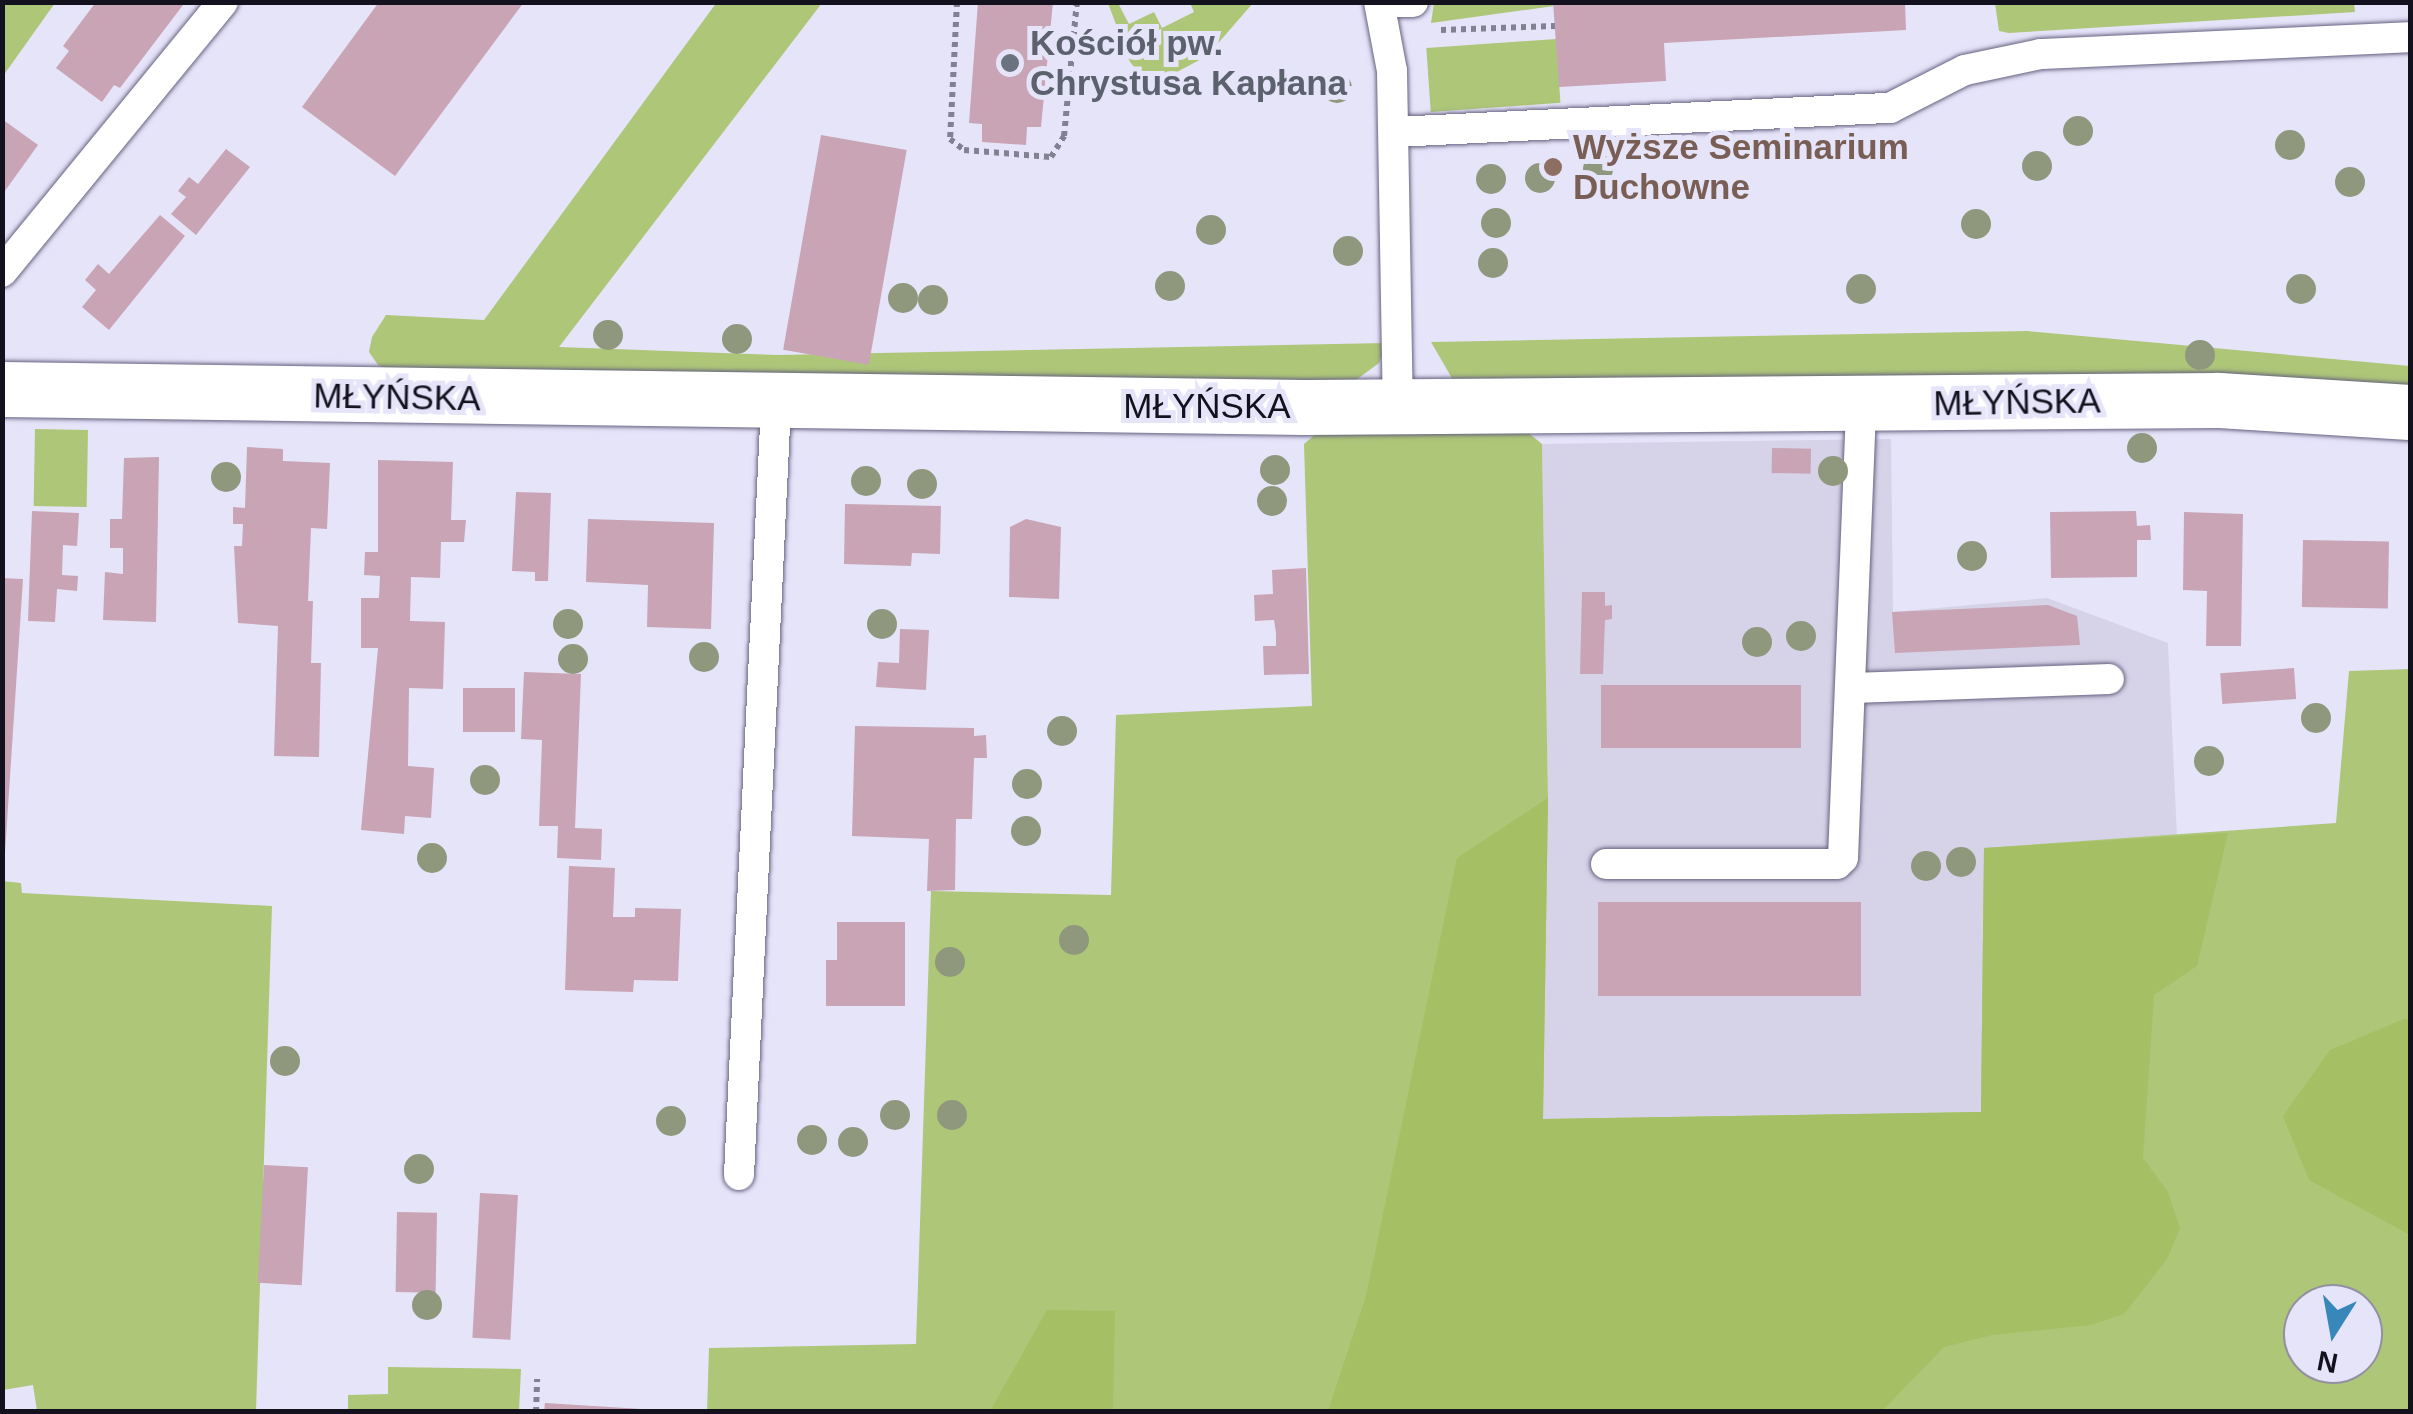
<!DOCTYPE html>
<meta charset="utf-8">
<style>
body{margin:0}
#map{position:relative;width:2413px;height:1414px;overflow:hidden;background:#e6e4f9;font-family:Helvetica,sans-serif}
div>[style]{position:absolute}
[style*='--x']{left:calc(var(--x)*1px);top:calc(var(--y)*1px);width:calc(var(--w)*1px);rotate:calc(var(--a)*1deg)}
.industrial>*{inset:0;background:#d6d2e7}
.green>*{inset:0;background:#aec678;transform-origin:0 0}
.forest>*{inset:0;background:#a4bf64}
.building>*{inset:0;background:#c8a4b5;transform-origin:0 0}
.path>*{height:6px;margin-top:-3px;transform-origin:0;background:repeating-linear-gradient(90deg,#828091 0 5px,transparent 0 10px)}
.roads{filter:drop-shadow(0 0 2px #666280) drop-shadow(0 0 2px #666280)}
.service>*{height:30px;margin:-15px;padding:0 15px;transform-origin:15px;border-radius:15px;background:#fff}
.minor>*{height:55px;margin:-27.5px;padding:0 27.5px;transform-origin:27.5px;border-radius:27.5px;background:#fff}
.trees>*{width:30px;height:30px;margin:-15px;border-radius:50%;background:#8f987d}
.dots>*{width:28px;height:28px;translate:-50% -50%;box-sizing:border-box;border:5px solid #e6e4f9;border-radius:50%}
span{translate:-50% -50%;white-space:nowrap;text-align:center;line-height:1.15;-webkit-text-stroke:10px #e6e4f9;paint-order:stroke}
.worship-label{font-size:35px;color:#5b616d;font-weight:700}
.left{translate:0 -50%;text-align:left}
.education-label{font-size:35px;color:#785e54;font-weight:700}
.street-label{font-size:35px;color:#13111d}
.frame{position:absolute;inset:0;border:5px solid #13111d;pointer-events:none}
.north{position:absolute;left:2283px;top:1284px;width:100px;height:100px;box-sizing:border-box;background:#e6e4f9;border:2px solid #9290a1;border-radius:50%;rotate:191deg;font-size:28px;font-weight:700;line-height:40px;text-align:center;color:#13111d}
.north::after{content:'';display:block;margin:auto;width:35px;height:45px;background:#3788b9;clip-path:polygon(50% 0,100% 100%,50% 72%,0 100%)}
</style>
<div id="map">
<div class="industrial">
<div style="clip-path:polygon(1891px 439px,1893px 612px,2047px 598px,2168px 643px,2177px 837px,1984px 849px,1982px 1112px,1543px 1119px,1548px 798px,1542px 444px)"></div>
</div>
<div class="green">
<div style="clip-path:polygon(3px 2px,55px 3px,3px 76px,2px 3px)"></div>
<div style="clip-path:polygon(717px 2px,822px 3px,559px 347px,779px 355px,1386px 343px,1379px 363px,1356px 380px,776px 378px,389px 370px,378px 365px,369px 352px,372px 337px,386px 315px,484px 320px)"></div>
<div style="clip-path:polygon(1108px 3px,1118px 3px,1129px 24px,1154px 12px,1162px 28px,1194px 12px,1190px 3px,1253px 3px,1207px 56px,1158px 82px,1144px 79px,1130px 62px)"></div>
<div style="clip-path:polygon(1434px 3px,1553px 3px,1554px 6px,1431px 23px)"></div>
<div style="clip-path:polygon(2354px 3px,2355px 12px,2009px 33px,1999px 31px,1995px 3px)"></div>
<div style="left:1556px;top:39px;width:64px;height:130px;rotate:86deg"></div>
<div style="clip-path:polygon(2027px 331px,2410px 366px,2410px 389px,1453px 380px,1431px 342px)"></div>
<div style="left:35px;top:429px;width:53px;height:77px;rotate:1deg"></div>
<div style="clip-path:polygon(evenodd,1526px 431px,1542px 444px,1548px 798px,1543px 1119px,1981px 1112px,1984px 848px,2336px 823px,2349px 671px,2410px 669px,2410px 1411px,707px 1412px,709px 1348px,916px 1344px,931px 891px,1111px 895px,1116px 715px,1312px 706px,1304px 444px,1318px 432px,1526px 431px,2303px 1304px,2363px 1304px,2363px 1364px,2303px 1364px,2303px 1304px)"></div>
<div style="clip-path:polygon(3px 881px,21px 883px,22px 893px,272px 906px,256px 1411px,37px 1411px,33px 1385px,3px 1390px)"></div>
<div style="clip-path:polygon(388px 1367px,521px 1369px,519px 1411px,348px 1411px,348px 1395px,388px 1394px)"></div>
</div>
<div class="forest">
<div style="clip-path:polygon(1548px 798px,1543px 1119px,1981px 1112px,1984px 848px,2228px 833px,2197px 966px,2154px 995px,2143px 1158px,2168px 1192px,2180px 1228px,2167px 1259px,2124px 1314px,2090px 1325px,1992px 1335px,1944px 1347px,1882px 1411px,1328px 1411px,1366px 1296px,1457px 858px)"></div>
<div style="clip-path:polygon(2404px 1019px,2410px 1020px,2410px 1235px,2309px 1180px,2283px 1116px,2330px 1050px)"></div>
<div style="clip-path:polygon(1047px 1310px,1115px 1311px,1113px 1411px,990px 1411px)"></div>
</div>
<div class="building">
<div style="clip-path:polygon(96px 2px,183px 5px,120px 88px,114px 85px,102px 102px,56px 68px,69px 51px,63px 46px)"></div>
<div style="clip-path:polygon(379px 2px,524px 2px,395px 176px,302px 107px)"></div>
<div style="clip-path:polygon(978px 2px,1053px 2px,1041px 127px,1027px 127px,1026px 145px,982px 142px,982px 124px,969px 123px)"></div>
<div style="clip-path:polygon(1553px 2px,1905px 2px,1906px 30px,1664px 43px,1666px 81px,1559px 87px)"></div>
<div style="clip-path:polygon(2px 119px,38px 145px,2px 195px)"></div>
<div style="left:821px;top:135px;width:87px;height:218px;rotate:10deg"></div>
<div style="clip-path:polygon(226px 149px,250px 167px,196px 235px,171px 214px,186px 197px,178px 191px,189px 177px,198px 184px)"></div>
<div style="clip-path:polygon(160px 215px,185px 236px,109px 330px,82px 307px,96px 290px,85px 280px,98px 264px,109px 274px)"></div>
<div style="clip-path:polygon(247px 447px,283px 449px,283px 461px,330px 463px,327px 529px,311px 528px,308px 601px,313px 601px,311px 663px,321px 663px,319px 757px,274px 756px,278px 626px,238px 623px,234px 546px,242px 546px,243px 524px,233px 524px,233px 507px,245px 508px)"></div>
<div style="left:1772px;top:448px;width:39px;height:25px;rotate:1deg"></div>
<div style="clip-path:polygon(159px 457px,156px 622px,103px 620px,105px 572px,123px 574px,123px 548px,110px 548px,110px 519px,122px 519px,124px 458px)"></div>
<div style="clip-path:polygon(378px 460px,453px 462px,451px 520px,466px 520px,464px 542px,441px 542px,440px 578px,411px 577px,410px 621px,445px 622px,443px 689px,409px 688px,408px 766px,434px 768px,431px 818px,405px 816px,404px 834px,361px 830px,378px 648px,361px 648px,361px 598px,379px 598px,380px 576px,364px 575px,365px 552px,378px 552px)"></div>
<div style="clip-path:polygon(516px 492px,551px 493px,548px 581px,535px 581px,535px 572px,512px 571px)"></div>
<div style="clip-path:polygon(845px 504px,941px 506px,940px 554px,912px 553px,911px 566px,844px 564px)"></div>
<div style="clip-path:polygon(32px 511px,79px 513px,77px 546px,63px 545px,62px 575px,78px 576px,77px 591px,57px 589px,55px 622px,28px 621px)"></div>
<div style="clip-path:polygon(2136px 511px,2137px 526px,2150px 525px,2151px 540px,2137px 540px,2137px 577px,2051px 578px,2050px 512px)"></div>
<div style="clip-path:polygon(2184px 512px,2243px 514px,2241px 646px,2206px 646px,2207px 591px,2183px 590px)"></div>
<div style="clip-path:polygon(588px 519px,714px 523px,711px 629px,647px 627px,648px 585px,586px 582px)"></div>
<div style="clip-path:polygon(1026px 519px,1061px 527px,1059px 599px,1009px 597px,1010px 527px)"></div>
<div style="left:2303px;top:540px;width:86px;height:67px;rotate:1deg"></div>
<div style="clip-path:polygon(1306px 568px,1309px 674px,1264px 675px,1263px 646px,1276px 646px,1276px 633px,1274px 620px,1255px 621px,1254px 595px,1273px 594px,1272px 570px)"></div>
<div style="clip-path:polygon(2px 578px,23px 579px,5px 853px,2px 853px)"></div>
<div style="clip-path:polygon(1582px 592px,1605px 592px,1605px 606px,1612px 605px,1612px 619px,1605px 620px,1603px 674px,1580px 674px)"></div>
<div style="clip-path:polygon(2048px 605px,2077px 616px,2080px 645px,1895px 653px,1892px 612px)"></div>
<div style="clip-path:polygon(900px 629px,929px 630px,926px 690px,876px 687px,878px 662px,899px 663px)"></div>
<div style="left:2294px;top:668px;width:31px;height:74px;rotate:86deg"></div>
<div style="clip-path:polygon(524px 672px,581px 674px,575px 828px,602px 829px,601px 860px,557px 858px,558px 826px,539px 826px,542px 740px,521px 739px)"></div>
<div style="left:1601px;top:685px;width:200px;height:63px"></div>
<div style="left:463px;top:688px;width:52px;height:44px"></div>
<div style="clip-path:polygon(855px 726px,974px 728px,974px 736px,986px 735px,987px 758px,974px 758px,972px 819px,956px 819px,955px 890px,927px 891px,929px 839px,852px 836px)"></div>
<div style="clip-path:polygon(569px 866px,615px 868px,613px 917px,635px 917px,635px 908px,681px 909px,678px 981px,634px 980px,633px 992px,565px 990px)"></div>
<div style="left:1598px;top:902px;width:263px;height:94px"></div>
<div style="clip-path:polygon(837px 922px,905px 922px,905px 1006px,826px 1006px,826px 960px,837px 960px)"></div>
<div style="left:264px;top:1165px;width:44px;height:118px;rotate:3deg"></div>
<div style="left:480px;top:1193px;width:38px;height:145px;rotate:3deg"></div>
<div style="left:397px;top:1212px;width:40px;height:80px;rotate:1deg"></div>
<div style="clip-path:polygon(545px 1403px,642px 1409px,642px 1412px,544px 1412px)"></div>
</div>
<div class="path">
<div style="--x:957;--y:2;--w:137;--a:92.9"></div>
<div style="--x:950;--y:139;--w:18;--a:38"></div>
<div style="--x:964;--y:150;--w:87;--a:4.6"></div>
<div style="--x:1051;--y:157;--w:25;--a:-58"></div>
<div style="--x:1064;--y:136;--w:135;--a:-84.5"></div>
<div style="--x:1441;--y:30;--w:114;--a:-2"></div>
<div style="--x:536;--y:1412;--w:33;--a:-88"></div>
</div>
<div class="roads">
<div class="service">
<div style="--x:1379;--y:2;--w:70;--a:79.3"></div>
<div style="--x:1392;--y:71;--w:335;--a:89"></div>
<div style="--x:1398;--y:2;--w:15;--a:0"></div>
<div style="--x:1395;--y:132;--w:496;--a:-2.8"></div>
<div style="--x:1890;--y:108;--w:84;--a:-26.9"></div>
<div style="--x:1965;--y:70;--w:78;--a:-11.9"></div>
<div style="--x:2041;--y:54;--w:369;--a:-2.6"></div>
<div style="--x:2;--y:272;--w:349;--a:-50.7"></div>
<div style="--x:1853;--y:688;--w:256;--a:-2"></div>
<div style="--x:1606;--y:864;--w:231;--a:0"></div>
<div style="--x:1837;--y:864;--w:8;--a:-45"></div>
<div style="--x:1843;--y:858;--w:454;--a:-87.7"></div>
<div style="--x:739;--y:1175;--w:772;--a:-87.25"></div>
</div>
<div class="minor">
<div style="--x:2;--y:389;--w:1302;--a:0.79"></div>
<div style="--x:1304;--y:407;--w:915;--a:-0.44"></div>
<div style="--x:2219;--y:400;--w:191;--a:3.6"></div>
</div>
</div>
<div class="trees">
<div style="left:1337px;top:88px"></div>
<div style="left:2078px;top:131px"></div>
<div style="left:2290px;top:145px"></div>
<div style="left:2037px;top:166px"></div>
<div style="left:1598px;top:169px"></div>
<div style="left:1540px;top:178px"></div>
<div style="left:1491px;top:179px"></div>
<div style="left:2350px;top:182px"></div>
<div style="left:1496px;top:223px"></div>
<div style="left:1976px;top:224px"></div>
<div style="left:1211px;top:230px"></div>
<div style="left:1348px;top:251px"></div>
<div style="left:1493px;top:263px"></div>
<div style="left:1170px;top:286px"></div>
<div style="left:1861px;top:289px"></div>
<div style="left:2301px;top:289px"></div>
<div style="left:903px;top:298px"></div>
<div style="left:933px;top:300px"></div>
<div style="left:608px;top:335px"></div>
<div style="left:737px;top:339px"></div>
<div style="left:2200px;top:355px"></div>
<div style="left:2142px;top:448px"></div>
<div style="left:1275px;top:470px"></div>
<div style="left:1833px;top:471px"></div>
<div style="left:226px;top:477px"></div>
<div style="left:866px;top:481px"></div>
<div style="left:922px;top:484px"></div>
<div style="left:1272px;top:501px"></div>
<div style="left:1972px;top:556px"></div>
<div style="left:568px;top:624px"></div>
<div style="left:882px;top:624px"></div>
<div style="left:1801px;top:636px"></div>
<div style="left:1757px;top:642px"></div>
<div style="left:704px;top:657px"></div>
<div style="left:573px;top:659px"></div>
<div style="left:2316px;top:718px"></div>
<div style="left:1062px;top:731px"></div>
<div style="left:2209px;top:761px"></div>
<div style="left:485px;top:780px"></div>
<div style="left:1027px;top:784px"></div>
<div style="left:1026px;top:831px"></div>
<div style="left:432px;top:858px"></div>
<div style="left:1961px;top:862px"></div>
<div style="left:1926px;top:866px"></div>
<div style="left:1074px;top:940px"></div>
<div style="left:950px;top:962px"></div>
<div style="left:285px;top:1061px"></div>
<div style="left:895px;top:1115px"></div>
<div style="left:952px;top:1115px"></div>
<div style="left:671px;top:1121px"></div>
<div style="left:812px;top:1140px"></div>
<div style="left:853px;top:1142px"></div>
<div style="left:419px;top:1169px"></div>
<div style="left:427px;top:1305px"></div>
</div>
<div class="dots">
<div style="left:1010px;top:63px;background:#6b7280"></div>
<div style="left:1553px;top:167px;background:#8d6e63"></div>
</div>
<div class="worship-label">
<span class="left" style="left:1030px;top:63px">Kościół pw.<br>Chrystusa Kapłana</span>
</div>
<div class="education-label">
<span class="left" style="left:1573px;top:167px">Wyższe Seminarium<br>Duchowne</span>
</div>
<div class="street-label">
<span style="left:397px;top:397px;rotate:1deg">MŁYŃSKA</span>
<span style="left:2017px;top:402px;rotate:-1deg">MŁYŃSKA</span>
<span style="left:1207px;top:406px">MŁYŃSKA</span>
</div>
<div class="frame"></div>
<div class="north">N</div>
</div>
